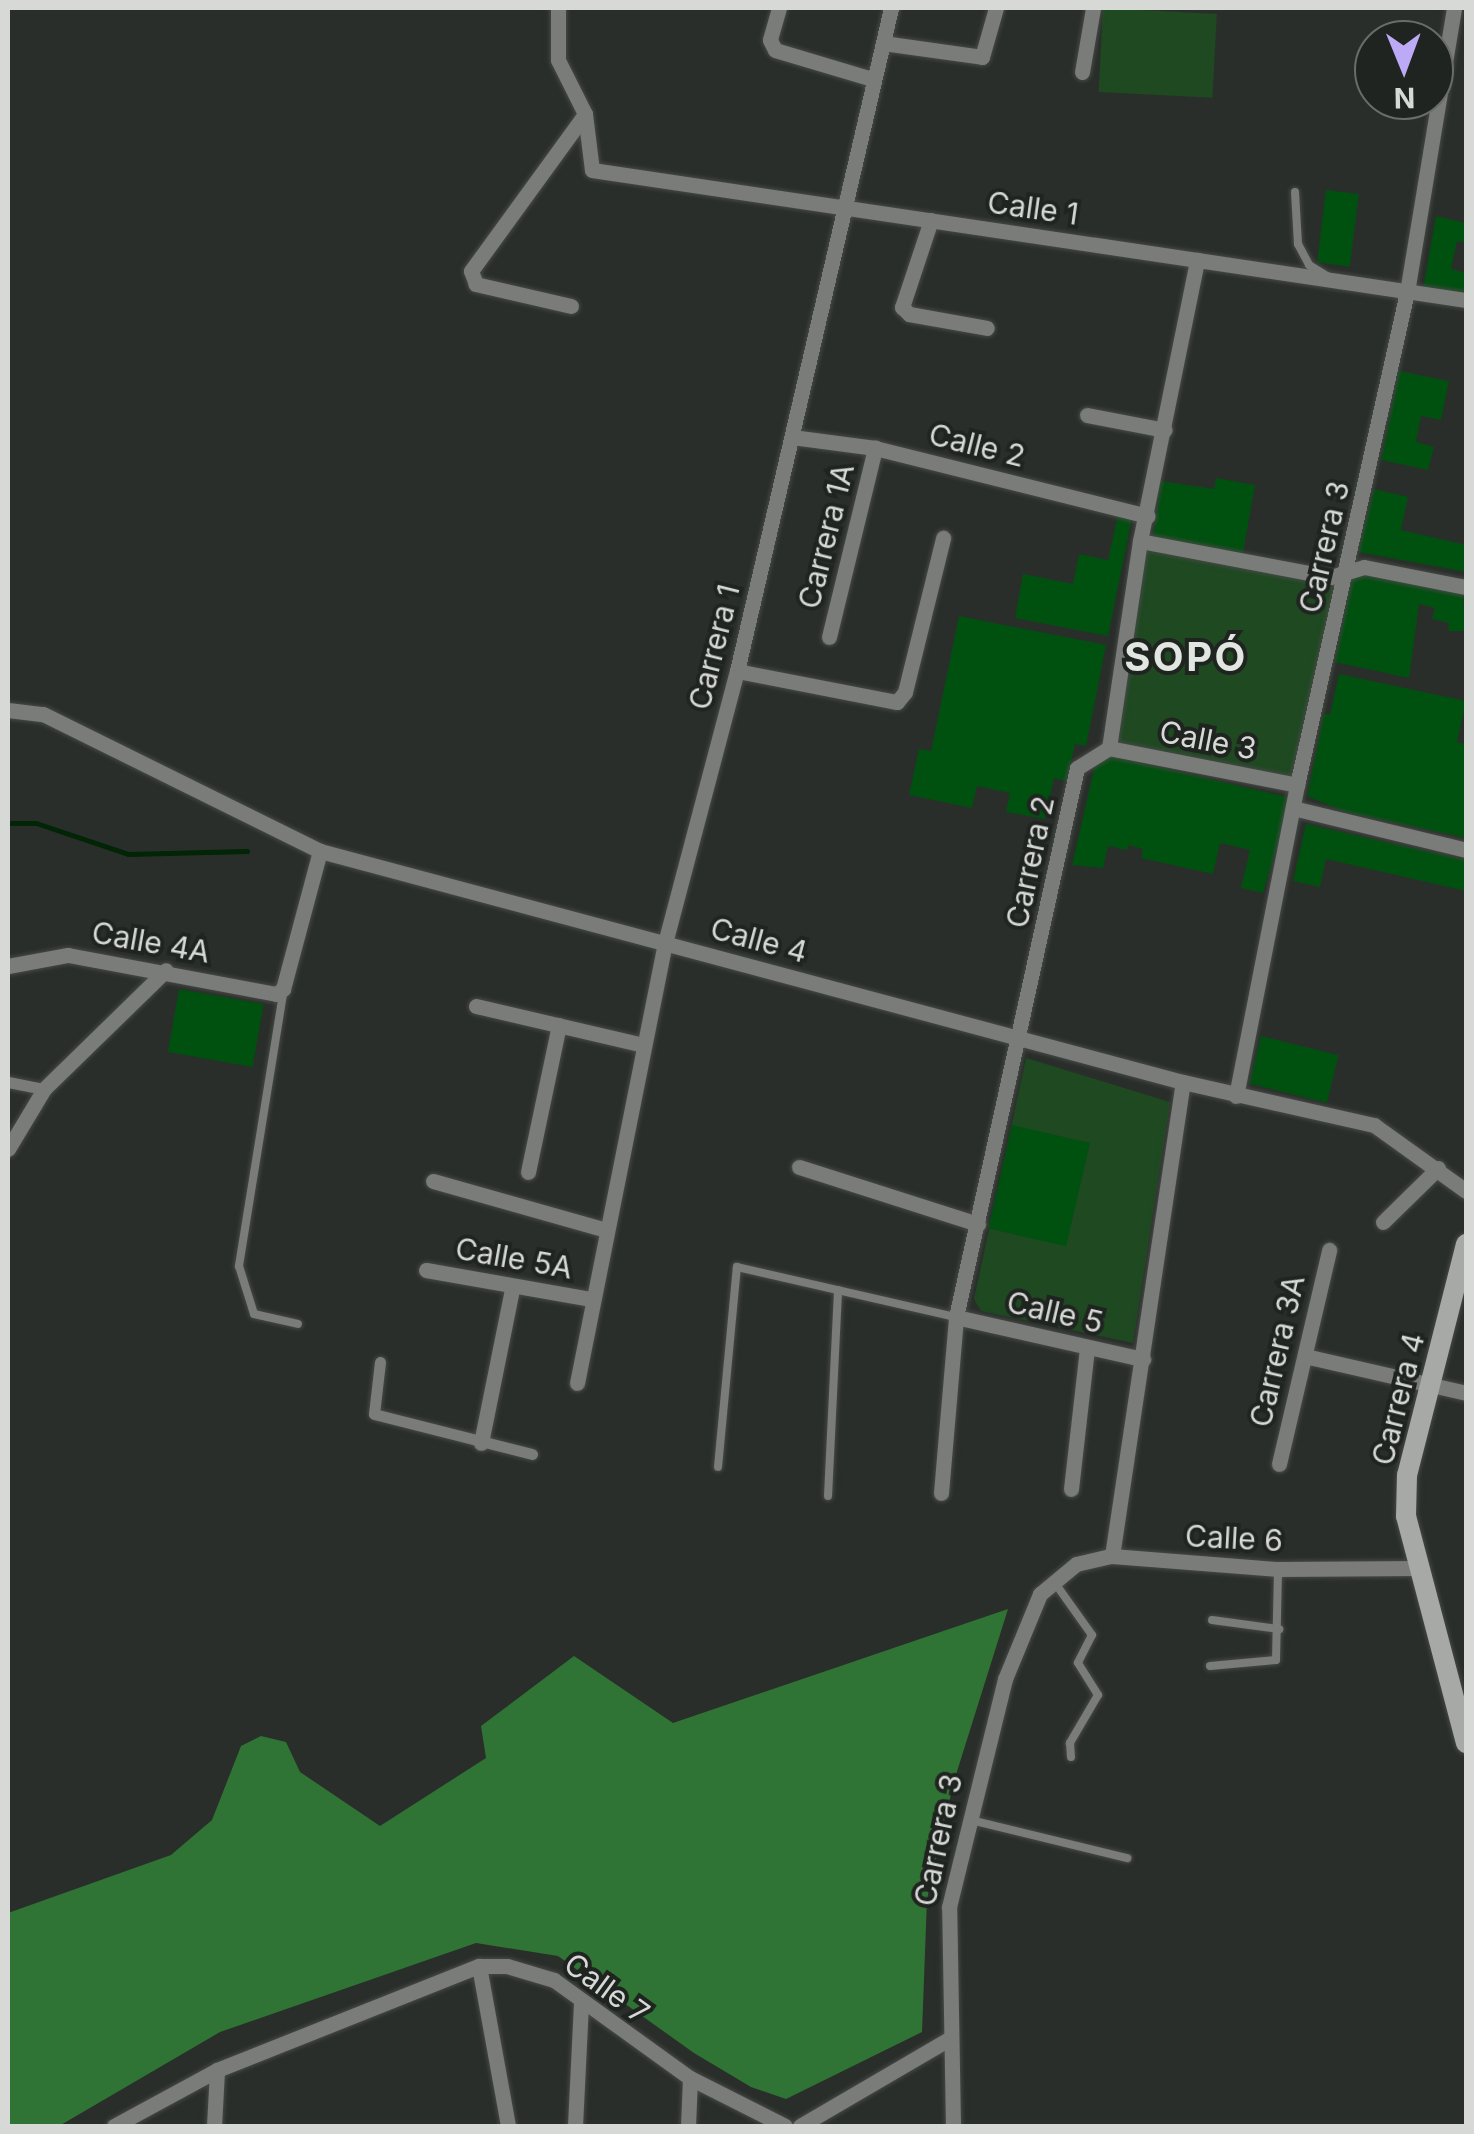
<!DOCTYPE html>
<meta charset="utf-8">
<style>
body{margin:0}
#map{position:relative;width:1474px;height:2134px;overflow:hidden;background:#2a2e2a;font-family:Inter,sans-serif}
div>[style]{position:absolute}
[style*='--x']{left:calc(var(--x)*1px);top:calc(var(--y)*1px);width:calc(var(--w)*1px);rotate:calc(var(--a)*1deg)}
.green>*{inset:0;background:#1e4921;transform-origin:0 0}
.forest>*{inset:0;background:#2f7434}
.stream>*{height:5px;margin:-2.5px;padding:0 2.5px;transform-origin:2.5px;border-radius:2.5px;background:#012505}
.building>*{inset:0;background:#005010;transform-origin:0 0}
.roads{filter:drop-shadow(0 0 2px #464946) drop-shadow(0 0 2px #464946)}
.service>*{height:8px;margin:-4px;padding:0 4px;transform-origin:4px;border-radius:4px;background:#7a7c7a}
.pedestrian>*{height:11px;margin:-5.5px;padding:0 5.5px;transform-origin:5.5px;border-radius:5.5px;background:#7a7c7a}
.minor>*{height:15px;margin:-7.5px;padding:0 7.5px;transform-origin:7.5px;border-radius:7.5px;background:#7a7c7a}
.secondary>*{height:20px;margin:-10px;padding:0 10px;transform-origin:10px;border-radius:10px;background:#a6a9a6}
span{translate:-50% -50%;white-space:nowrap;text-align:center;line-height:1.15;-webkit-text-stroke:8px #202420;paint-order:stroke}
.street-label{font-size:30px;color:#d6d9d6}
.district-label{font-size:40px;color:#e1e6e1;font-weight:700;letter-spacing:2.5px}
.frame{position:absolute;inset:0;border:10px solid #d6d9d6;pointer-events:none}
.north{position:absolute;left:1354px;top:20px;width:100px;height:100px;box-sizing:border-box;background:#202420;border:2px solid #696c69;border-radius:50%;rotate:179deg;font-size:28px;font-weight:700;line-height:40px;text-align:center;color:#d6d9d6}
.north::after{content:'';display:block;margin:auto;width:35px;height:45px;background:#bcaaf6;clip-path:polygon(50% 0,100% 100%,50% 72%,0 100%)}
</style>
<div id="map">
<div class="green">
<div style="left:1103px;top:8px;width:114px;height:84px;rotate:3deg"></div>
<div style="clip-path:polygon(1140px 541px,1331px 577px,1347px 572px,1297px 785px,1109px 748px)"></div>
<div style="clip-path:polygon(1026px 1058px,1170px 1102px,1133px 1343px,981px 1311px,974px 1299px)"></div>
</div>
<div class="forest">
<div style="clip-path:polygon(1008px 1609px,954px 1781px,927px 1899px,922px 2032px,786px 2099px,751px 2087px,694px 2053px,558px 1956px,476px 1943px,220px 2032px,59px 2126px,8px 2126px,8px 1913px,171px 1855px,212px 1820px,241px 1746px,261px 1736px,286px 1742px,300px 1772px,380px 1826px,486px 1758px,481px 1726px,574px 1656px,673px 1723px)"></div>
</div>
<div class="stream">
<div style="--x:8;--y:823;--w:28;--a:0"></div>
<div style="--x:36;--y:823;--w:97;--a:18.6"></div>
<div style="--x:128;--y:854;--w:119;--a:-1.4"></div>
</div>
<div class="building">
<div style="left:1326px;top:190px;width:33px;height:73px;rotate:7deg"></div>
<div style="clip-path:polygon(1436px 216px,1466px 223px,1466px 243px,1457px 241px,1451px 269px,1466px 273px,1466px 298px,1423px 289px)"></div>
<div style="clip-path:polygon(1399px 371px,1449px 381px,1441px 420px,1421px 416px,1416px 442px,1434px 447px,1428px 470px,1381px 460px)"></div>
<div style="clip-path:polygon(1216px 478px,1255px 485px,1243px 553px,1153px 537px,1161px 481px,1214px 489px)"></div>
<div style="clip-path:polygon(1374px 489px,1408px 497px,1401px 530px,1466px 545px,1466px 572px,1358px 552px)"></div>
<div style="clip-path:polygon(1119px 510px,1133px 513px,1108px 636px,1015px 618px,1023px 574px,1073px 584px,1079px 554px,1108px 560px)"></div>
<div style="clip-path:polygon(1353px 573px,1463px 593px,1465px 631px,1448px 631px,1449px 623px,1432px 619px,1435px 608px,1419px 604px,1409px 678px,1335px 662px)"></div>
<div style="clip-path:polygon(959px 616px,1106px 645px,1086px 746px,1075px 744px,1067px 781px,1054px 778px,1045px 819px,1006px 812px,1010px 793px,977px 786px,972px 808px,909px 795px,919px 749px,931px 751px)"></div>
<div style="clip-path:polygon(1339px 674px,1466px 701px,1457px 742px,1466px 744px,1466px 838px,1345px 812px,1307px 796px,1324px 713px,1330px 715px)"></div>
<div style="clip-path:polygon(1106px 755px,1292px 798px,1263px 893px,1241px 888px,1250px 850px,1220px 843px,1213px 874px,1141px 858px,1143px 849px,1129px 845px,1127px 850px,1108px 846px,1103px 868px,1072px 865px,1095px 765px)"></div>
<div style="clip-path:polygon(1306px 824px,1466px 860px,1466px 891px,1326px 859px,1320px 887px,1293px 881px)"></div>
<div style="left:179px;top:989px;width:86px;height:64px;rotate:10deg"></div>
<div style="left:1261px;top:1036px;width:80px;height:49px;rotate:14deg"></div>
<div style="left:1012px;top:1125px;width:80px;height:106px;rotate:13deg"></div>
</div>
<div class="roads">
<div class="service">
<div style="--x:1295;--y:192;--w:52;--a:86.7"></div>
<div style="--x:1298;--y:244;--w:24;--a:62"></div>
<div style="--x:1309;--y:265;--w:21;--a:31"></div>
<div style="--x:283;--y:994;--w:276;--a:99.2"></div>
<div style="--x:239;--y:1266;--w:50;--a:72.6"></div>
<div style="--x:254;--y:1314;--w:45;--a:12.8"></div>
<div style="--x:718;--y:1467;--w:201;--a:-84.6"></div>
<div style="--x:737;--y:1267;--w:225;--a:12.9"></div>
<div style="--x:828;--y:1496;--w:206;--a:-87.2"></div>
<div style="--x:1055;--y:1583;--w:64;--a:54.6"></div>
<div style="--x:1092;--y:1635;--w:31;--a:117"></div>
<div style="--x:1078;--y:1663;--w:38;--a:58"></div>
<div style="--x:1098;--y:1695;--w:56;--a:120.3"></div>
<div style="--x:1070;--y:1743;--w:14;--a:86"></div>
<div style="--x:1212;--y:1620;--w:68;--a:7.7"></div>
<div style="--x:1210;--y:1666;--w:66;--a:-5.2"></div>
<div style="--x:1276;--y:1660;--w:91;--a:-88.7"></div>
<div style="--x:971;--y:1820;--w:161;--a:13.7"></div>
</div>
<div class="pedestrian">
<div style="--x:8;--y:1082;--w:37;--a:11"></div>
<div style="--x:380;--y:1362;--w:52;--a:96.6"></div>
<div style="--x:374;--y:1414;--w:163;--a:14.2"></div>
</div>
<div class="minor">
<div style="--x:558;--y:8;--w:52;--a:90"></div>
<div style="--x:558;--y:60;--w:60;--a:63.4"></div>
<div style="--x:585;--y:114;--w:56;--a:82.9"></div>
<div style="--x:592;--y:170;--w:884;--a:8.46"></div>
<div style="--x:779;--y:8;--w:33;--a:106"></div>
<div style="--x:770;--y:40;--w:11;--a:63"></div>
<div style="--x:775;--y:50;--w:101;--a:16.6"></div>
<div style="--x:883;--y:43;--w:100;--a:8"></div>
<div style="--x:982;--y:57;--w:51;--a:-74.1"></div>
<div style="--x:1082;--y:72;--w:65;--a:-80.2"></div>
<div style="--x:931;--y:220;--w:92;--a:108.4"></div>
<div style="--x:902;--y:307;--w:10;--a:45"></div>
<div style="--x:909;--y:314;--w:79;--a:10.2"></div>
<div style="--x:571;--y:306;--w:98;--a:-167"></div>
<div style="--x:476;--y:284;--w:14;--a:-111"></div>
<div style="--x:471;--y:271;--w:194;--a:-54"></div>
<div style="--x:1087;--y:415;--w:79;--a:10.9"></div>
<div style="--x:792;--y:437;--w:84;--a:7.5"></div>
<div style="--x:875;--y:448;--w:281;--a:14"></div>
<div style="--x:1140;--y:541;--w:194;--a:10.7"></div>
<div style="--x:1331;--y:577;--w:34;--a:-17"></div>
<div style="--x:1364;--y:567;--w:104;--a:11.1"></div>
<div style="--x:829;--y:637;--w:195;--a:-76.3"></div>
<div style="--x:737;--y:671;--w:163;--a:11"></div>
<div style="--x:897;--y:702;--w:13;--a:-51"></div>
<div style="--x:905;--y:692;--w:159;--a:-76.1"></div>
<div style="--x:8;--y:710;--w:35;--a:7"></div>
<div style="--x:43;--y:714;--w:309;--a:26.3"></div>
<div style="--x:320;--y:851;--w:893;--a:14.99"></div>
<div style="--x:1183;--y:1082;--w:196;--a:12.7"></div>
<div style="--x:1374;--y:1125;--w:113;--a:35.7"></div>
<div style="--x:1109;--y:748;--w:192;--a:11.1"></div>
<div style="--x:1293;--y:808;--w:178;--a:13.6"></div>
<div style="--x:8;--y:966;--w:61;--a:-10.4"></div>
<div style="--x:68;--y:955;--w:212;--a:10.6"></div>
<div style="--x:276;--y:994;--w:9;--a:-36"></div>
<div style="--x:283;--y:989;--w:143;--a:-75"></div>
<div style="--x:476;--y:1006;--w:172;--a:13.1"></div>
<div style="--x:1236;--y:1096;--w:317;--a:-78.9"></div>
<div style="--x:1297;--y:785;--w:505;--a:-77.42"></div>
<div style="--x:1407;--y:292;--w:288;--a:-80.6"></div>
<div style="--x:8;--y:1149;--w:70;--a:-59"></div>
<div style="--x:44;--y:1089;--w:170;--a:-44.3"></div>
<div style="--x:799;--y:1167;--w:188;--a:17.7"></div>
<div style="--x:528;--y:1172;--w:150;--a:-78.1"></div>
<div style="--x:433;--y:1181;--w:180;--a:15.8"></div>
<div style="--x:1383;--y:1222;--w:77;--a:-44.5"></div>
<div style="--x:426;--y:1270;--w:168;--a:10"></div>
<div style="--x:956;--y:1317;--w:192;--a:12.7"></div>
<div style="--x:1305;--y:1356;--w:165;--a:12.9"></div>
<div style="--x:577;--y:1383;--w:449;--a:-78.7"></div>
<div style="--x:665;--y:943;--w:281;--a:-75.2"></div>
<div style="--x:737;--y:671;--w:681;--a:-76.92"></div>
<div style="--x:481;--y:1443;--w:157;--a:-78.6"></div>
<div style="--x:1279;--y:1464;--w:220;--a:-76.8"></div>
<div style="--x:1071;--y:1489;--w:142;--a:-83.5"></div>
<div style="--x:941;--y:1493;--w:177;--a:-85.1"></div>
<div style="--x:956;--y:1317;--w:562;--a:-77.57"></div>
<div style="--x:1077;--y:768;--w:38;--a:-32"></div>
<div style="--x:1109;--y:748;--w:209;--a:-81.5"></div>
<div style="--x:1140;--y:541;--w:287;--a:-78.5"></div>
<div style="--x:1112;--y:1556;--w:479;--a:-81.5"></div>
<div style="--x:479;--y:1966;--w:163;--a:79.7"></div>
<div style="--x:114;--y:2126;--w:117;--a:-28.5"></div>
<div style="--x:217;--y:2070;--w:282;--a:-21.7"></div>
<div style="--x:479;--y:1966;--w:28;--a:0"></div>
<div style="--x:507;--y:1966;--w:49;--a:16.6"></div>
<div style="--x:554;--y:1980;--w:168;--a:35.8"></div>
<div style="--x:690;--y:2078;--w:106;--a:26.8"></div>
<div style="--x:214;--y:2126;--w:56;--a:-86.9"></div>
<div style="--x:575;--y:2126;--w:122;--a:-87.2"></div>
<div style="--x:688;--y:2126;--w:48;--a:-87.6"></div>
<div style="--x:800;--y:2126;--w:173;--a:-30.3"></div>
<div style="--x:953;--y:2126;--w:219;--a:-91"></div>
<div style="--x:949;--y:1907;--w:235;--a:-76.2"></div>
<div style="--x:1005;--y:1679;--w:92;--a:-67.6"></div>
<div style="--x:1040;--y:1594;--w:47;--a:-39.8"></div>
<div style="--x:1076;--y:1564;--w:37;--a:-13"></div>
<div style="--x:1112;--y:1556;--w:167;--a:4.5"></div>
<div style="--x:1278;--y:1569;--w:141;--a:-0.4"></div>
</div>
<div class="secondary">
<div style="--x:1466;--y:1244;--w:238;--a:104.3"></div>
<div style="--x:1407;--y:1475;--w:41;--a:91.4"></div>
<div style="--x:1406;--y:1516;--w:235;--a:75.2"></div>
</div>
</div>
<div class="street-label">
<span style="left:1033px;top:208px;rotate:8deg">Calle 1</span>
<span style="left:977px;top:445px;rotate:14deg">Calle 2</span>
<span style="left:826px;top:536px;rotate:-76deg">Carrera 1A</span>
<span style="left:1324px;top:547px;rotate:-77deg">Carrera 3</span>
<span style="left:714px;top:647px;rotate:-76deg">Carrera 1</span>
<span style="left:1208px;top:740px;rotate:11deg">Calle 3</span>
<span style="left:1030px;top:862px;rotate:-78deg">Carrera 2</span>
<span style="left:759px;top:940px;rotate:15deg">Calle 4</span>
<span style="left:151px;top:942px;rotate:10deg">Calle 4A</span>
<span style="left:514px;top:1258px;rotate:10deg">Calle 5A</span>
<span style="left:1055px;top:1312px;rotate:13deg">Calle 5</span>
<span style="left:1277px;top:1351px;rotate:-77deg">Carrera 3A</span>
<span style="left:1398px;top:1399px;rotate:-76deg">Carrera 4</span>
<span style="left:1234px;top:1538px;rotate:3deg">Calle 6</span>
<span style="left:938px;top:1840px;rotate:-78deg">Carrera 3</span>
<span style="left:607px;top:1988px;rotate:36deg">Calle 7</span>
</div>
<div class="district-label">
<span style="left:1186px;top:657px">SOPÓ</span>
</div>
<div class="frame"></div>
<div class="north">N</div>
</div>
